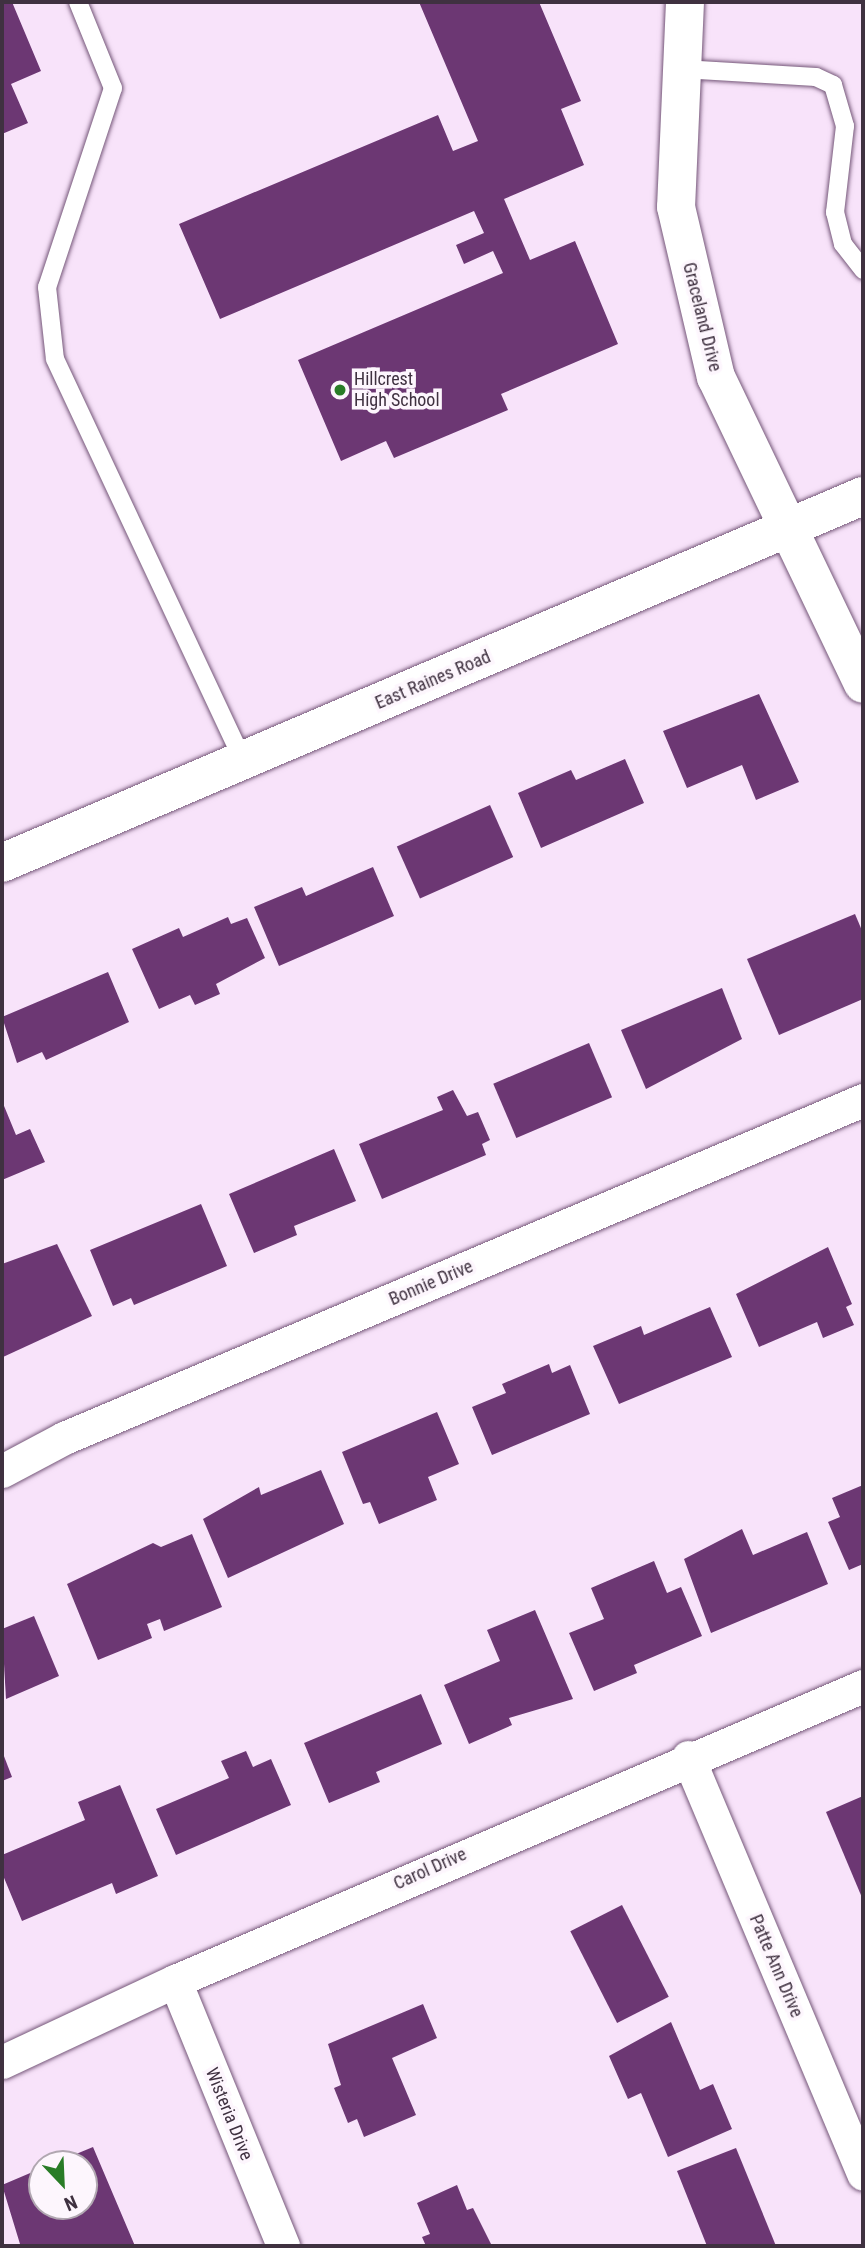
<!DOCTYPE html>
<style>
body{margin:0}
#map{position:relative;width:865px;height:2248px;overflow:hidden;background:#f8e3fa;font-family:"Roboto Condensed",sans-serif}
div>[style]{position:absolute}
[style*='--x']{left:calc(var(--x)*1px);top:calc(var(--y)*1px);width:calc(var(--w)*1px);rotate:calc(var(--a)*1deg)}
.building>*{inset:0;background:#6c3773;transform-origin:0 0}
.roads{filter:drop-shadow(0 0 2px #755779) drop-shadow(0 0 2px #755779)}
.service>*{height:18px;margin:-9px;padding:0 9px;transform-origin:9px;border-radius:9px;background:#fff}
.minor>*{height:33px;margin:-16.5px;padding:0 16.5px;transform-origin:16.5px;border-radius:16.5px;background:#fff}
.tertiary>*{height:38px;margin:-19px;padding:0 19px;transform-origin:19px;border-radius:19px;background:#fff}
.secondary>*{height:38px;margin:-19px;padding:0 19px;transform-origin:19px;border-radius:19px;background:#fff}
.dots>*{width:19px;height:19px;translate:-50% -50%;box-sizing:border-box;border:4px solid #fdf6fd;border-radius:50%}
span{translate:-50% -50%;white-space:nowrap;text-align:center;line-height:1.15;-webkit-text-stroke:7px #fdf6fd;paint-order:stroke}
.street-label{font-size:18px;color:#3f3140}
.poi-label{font-size:18px;color:#3f3140}
.left{translate:0 -50%;text-align:left}
.frame{position:absolute;inset:0;border:4px solid #3f3140;pointer-events:none}
.north{position:absolute;left:28px;top:2150px;width:70px;height:70px;box-sizing:border-box;background:#fdf6fd;border:2px solid #b1a7b1;border-radius:50%;rotate:157deg;font-size:19px;font-weight:700;line-height:28px;text-align:center;color:#3f3140}
.north::after{content:'';display:block;margin:auto;width:24px;height:32px;background:#297c27;clip-path:polygon(50% 0,100% 100%,50% 72%,0 100%)}
</style>
<div id="map">
<div class="building">
<div style="clip-path:polygon(2px 2px,12px 2px,41px 71px,11px 84px,28px 123px,2px 134px)"></div>
<div style="clip-path:polygon(419px 2px,539px 2px,581px 101px,561px 109px,584px 165px,504px 199px,530px 260px,575px 241px,618px 344px,501px 394px,508px 410px,394px 458px,386px 441px,341px 461px,298px 360px,503px 273px,493px 251px,464px 264px,456px 245px,484px 233px,474px 211px,220px 319px,179px 224px,438px 115px,453px 151px,478px 141px)"></div>
<div style="clip-path:polygon(759px 694px,799px 782px,756px 800px,742px 765px,687px 788px,663px 731px)"></div>
<div style="clip-path:polygon(625px 759px,644px 803px,541px 848px,518px 793px,571px 770px,576px 780px)"></div>
<div style="left:490px;top:805px;width:57px;height:102px;rotate:66deg"></div>
<div style="clip-path:polygon(373px 867px,394px 916px,279px 966px,254px 907px,302px 887px,306px 896px)"></div>
<div style="clip-path:polygon(855px 914px,863px 933px,863px 999px,779px 1035px,747px 959px)"></div>
<div style="clip-path:polygon(228px 917px,231px 924px,247px 918px,265px 958px,216px 984px,220px 994px,195px 1005px,190px 995px,159px 1009px,132px 949px,179px 928px,183px 937px)"></div>
<div style="clip-path:polygon(108px 972px,129px 1022px,46px 1060px,42px 1052px,17px 1063px,2px 1017px)"></div>
<div style="clip-path:polygon(722px 988px,742px 1039px,646px 1089px,621px 1030px)"></div>
<div style="left:589px;top:1043px;width:59px;height:104px;rotate:67deg"></div>
<div style="clip-path:polygon(453px 1090px,467px 1116px,478px 1112px,490px 1140px,482px 1144px,486px 1155px,382px 1199px,359px 1144px,443px 1110px,437px 1097px)"></div>
<div style="clip-path:polygon(2px 1101px,16px 1135px,30px 1129px,45px 1162px,2px 1180px)"></div>
<div style="clip-path:polygon(334px 1149px,356px 1201px,294px 1226px,297px 1235px,254px 1253px,229px 1194px)"></div>
<div style="clip-path:polygon(201px 1204px,227px 1266px,134px 1305px,131px 1298px,113px 1306px,90px 1250px)"></div>
<div style="clip-path:polygon(57px 1244px,92px 1316px,3px 1357px,2px 1264px)"></div>
<div style="clip-path:polygon(828px 1247px,852px 1304px,846px 1307px,854px 1325px,823px 1338px,817px 1322px,759px 1347px,736px 1294px)"></div>
<div style="clip-path:polygon(710px 1307px,732px 1357px,619px 1404px,593px 1346px,641px 1326px,644px 1335px)"></div>
<div style="clip-path:polygon(549px 1364px,552px 1373px,570px 1365px,590px 1414px,492px 1455px,472px 1407px,506px 1393px,502px 1384px)"></div>
<div style="clip-path:polygon(437px 1412px,459px 1464px,428px 1477px,437px 1500px,379px 1524px,370px 1502px,363px 1504px,342px 1452px)"></div>
<div style="clip-path:polygon(321px 1470px,344px 1524px,228px 1578px,203px 1519px,259px 1487px,261px 1495px)"></div>
<div style="clip-path:polygon(863px 1485px,863px 1564px,849px 1570px,828px 1522px,840px 1517px,832px 1498px)"></div>
<div style="clip-path:polygon(742px 1529px,753px 1555px,807px 1532px,828px 1584px,711px 1633px,684px 1559px)"></div>
<div style="clip-path:polygon(192px 1534px,222px 1607px,164px 1631px,160px 1619px,147px 1624px,152px 1638px,98px 1660px,67px 1584px,153px 1543px,161px 1547px)"></div>
<div style="clip-path:polygon(654px 1561px,667px 1593px,681px 1587px,702px 1636px,634px 1665px,637px 1673px,594px 1691px,569px 1633px,604px 1619px,591px 1588px)"></div>
<div style="clip-path:polygon(535px 1610px,573px 1699px,509px 1718px,512px 1725px,469px 1744px,444px 1685px,500px 1661px,487px 1630px)"></div>
<div style="clip-path:polygon(34px 1616px,59px 1676px,6px 1699px,2px 1629px)"></div>
<div style="clip-path:polygon(421px 1694px,442px 1744px,376px 1772px,380px 1782px,329px 1803px,304px 1743px)"></div>
<div style="clip-path:polygon(2px 1751px,12px 1777px,2px 1781px)"></div>
<div style="clip-path:polygon(246px 1751px,253px 1767px,271px 1759px,291px 1805px,176px 1855px,156px 1809px,229px 1778px,221px 1761px)"></div>
<div style="clip-path:polygon(120px 1785px,158px 1876px,116px 1894px,112px 1883px,22px 1921px,2px 1873px,2px 1855px,85px 1820px,78px 1802px)"></div>
<div style="clip-path:polygon(863px 1796px,863px 1900px,826px 1812px)"></div>
<div style="left:622px;top:1905px;width:103px;height:58px;rotate:63deg"></div>
<div style="clip-path:polygon(423px 2004px,437px 2038px,392px 2058px,416px 2115px,364px 2137px,357px 2119px,348px 2123px,334px 2088px,341px 2085px,328px 2044px)"></div>
<div style="clip-path:polygon(671px 2022px,700px 2090px,713px 2084px,732px 2129px,668px 2157px,641px 2093px,628px 2099px,609px 2056px)"></div>
<div style="clip-path:polygon(93px 2147px,135px 2246px,20px 2244px,2px 2185px,42px 2168px,42px 2206px,84px 2206px,84px 2164px,52px 2164px)"></div>
<div style="clip-path:polygon(736px 2148px,776px 2246px,707px 2246px,677px 2171px)"></div>
<div style="clip-path:polygon(457px 2185px,467px 2210px,473px 2208px,492px 2246px,426px 2246px,422px 2237px,430px 2234px,417px 2203px)"></div>
</div>
<div class="roads">
<div class="service">
<div style="--x:78;--y:2;--w:93;--a:67.9"></div>
<div style="--x:113;--y:88;--w:210;--a:108.3"></div>
<div style="--x:47;--y:287;--w:72;--a:83.7"></div>
<div style="--x:55;--y:359;--w:444;--a:64.9"></div>
<div style="--x:682;--y:69;--w:134;--a:3.4"></div>
<div style="--x:816;--y:77;--w:19;--a:25"></div>
<div style="--x:833;--y:85;--w:43;--a:73.7"></div>
<div style="--x:845;--y:126;--w:87;--a:96.6"></div>
<div style="--x:835;--y:212;--w:33;--a:76"></div>
<div style="--x:843;--y:244;--w:33;--a:52"></div>
</div>
<div class="minor">
<div style="--x:2;--y:1471;--w:70;--a:-28"></div>
<div style="--x:64;--y:1438;--w:868;--a:-22.93"></div>
<div style="--x:688;--y:1757;--w:452;--a:67.2"></div>
<div style="--x:175;--y:1981;--w:286;--a:67.8"></div>
<div style="--x:2;--y:2062;--w:191;--a:-25.1"></div>
<div style="--x:175;--y:1981;--w:749;--a:-23.21"></div>
</div>
<div class="tertiary">
<div style="--x:685;--y:2;--w:205;--a:92.5"></div>
<div style="--x:676;--y:207;--w:175;--a:76.8"></div>
<div style="--x:716;--y:377;--w:340;--a:64.4"></div>
</div>
<div class="secondary">
<div style="--x:2;--y:863;--w:936;--a:-23.09"></div>
</div>
</div>
<div class="dots">
<div style="left:340px;top:390px;background:#297c27"></div>
</div>
<div class="street-label">
<span style="left:702px;top:317px;rotate:76deg">Graceland Drive</span>
<span style="left:433px;top:680px;rotate:-23deg">East Raines Road</span>
<span style="left:431px;top:1283px;rotate:-23deg">Bonnie Drive</span>
<span style="left:430px;top:1869px;rotate:-24deg">Carol Drive</span>
<span style="left:776px;top:1966px;rotate:67deg">Patte Ann Drive</span>
<span style="left:229px;top:2114px;rotate:68deg">Wisteria Drive</span>
</div>
<div class="poi-label">
<span class="left" style="left:354px;top:390px">Hillcrest<br>High School</span>
</div>
<div class="frame"></div>
<div class="north">N</div>
</div>
